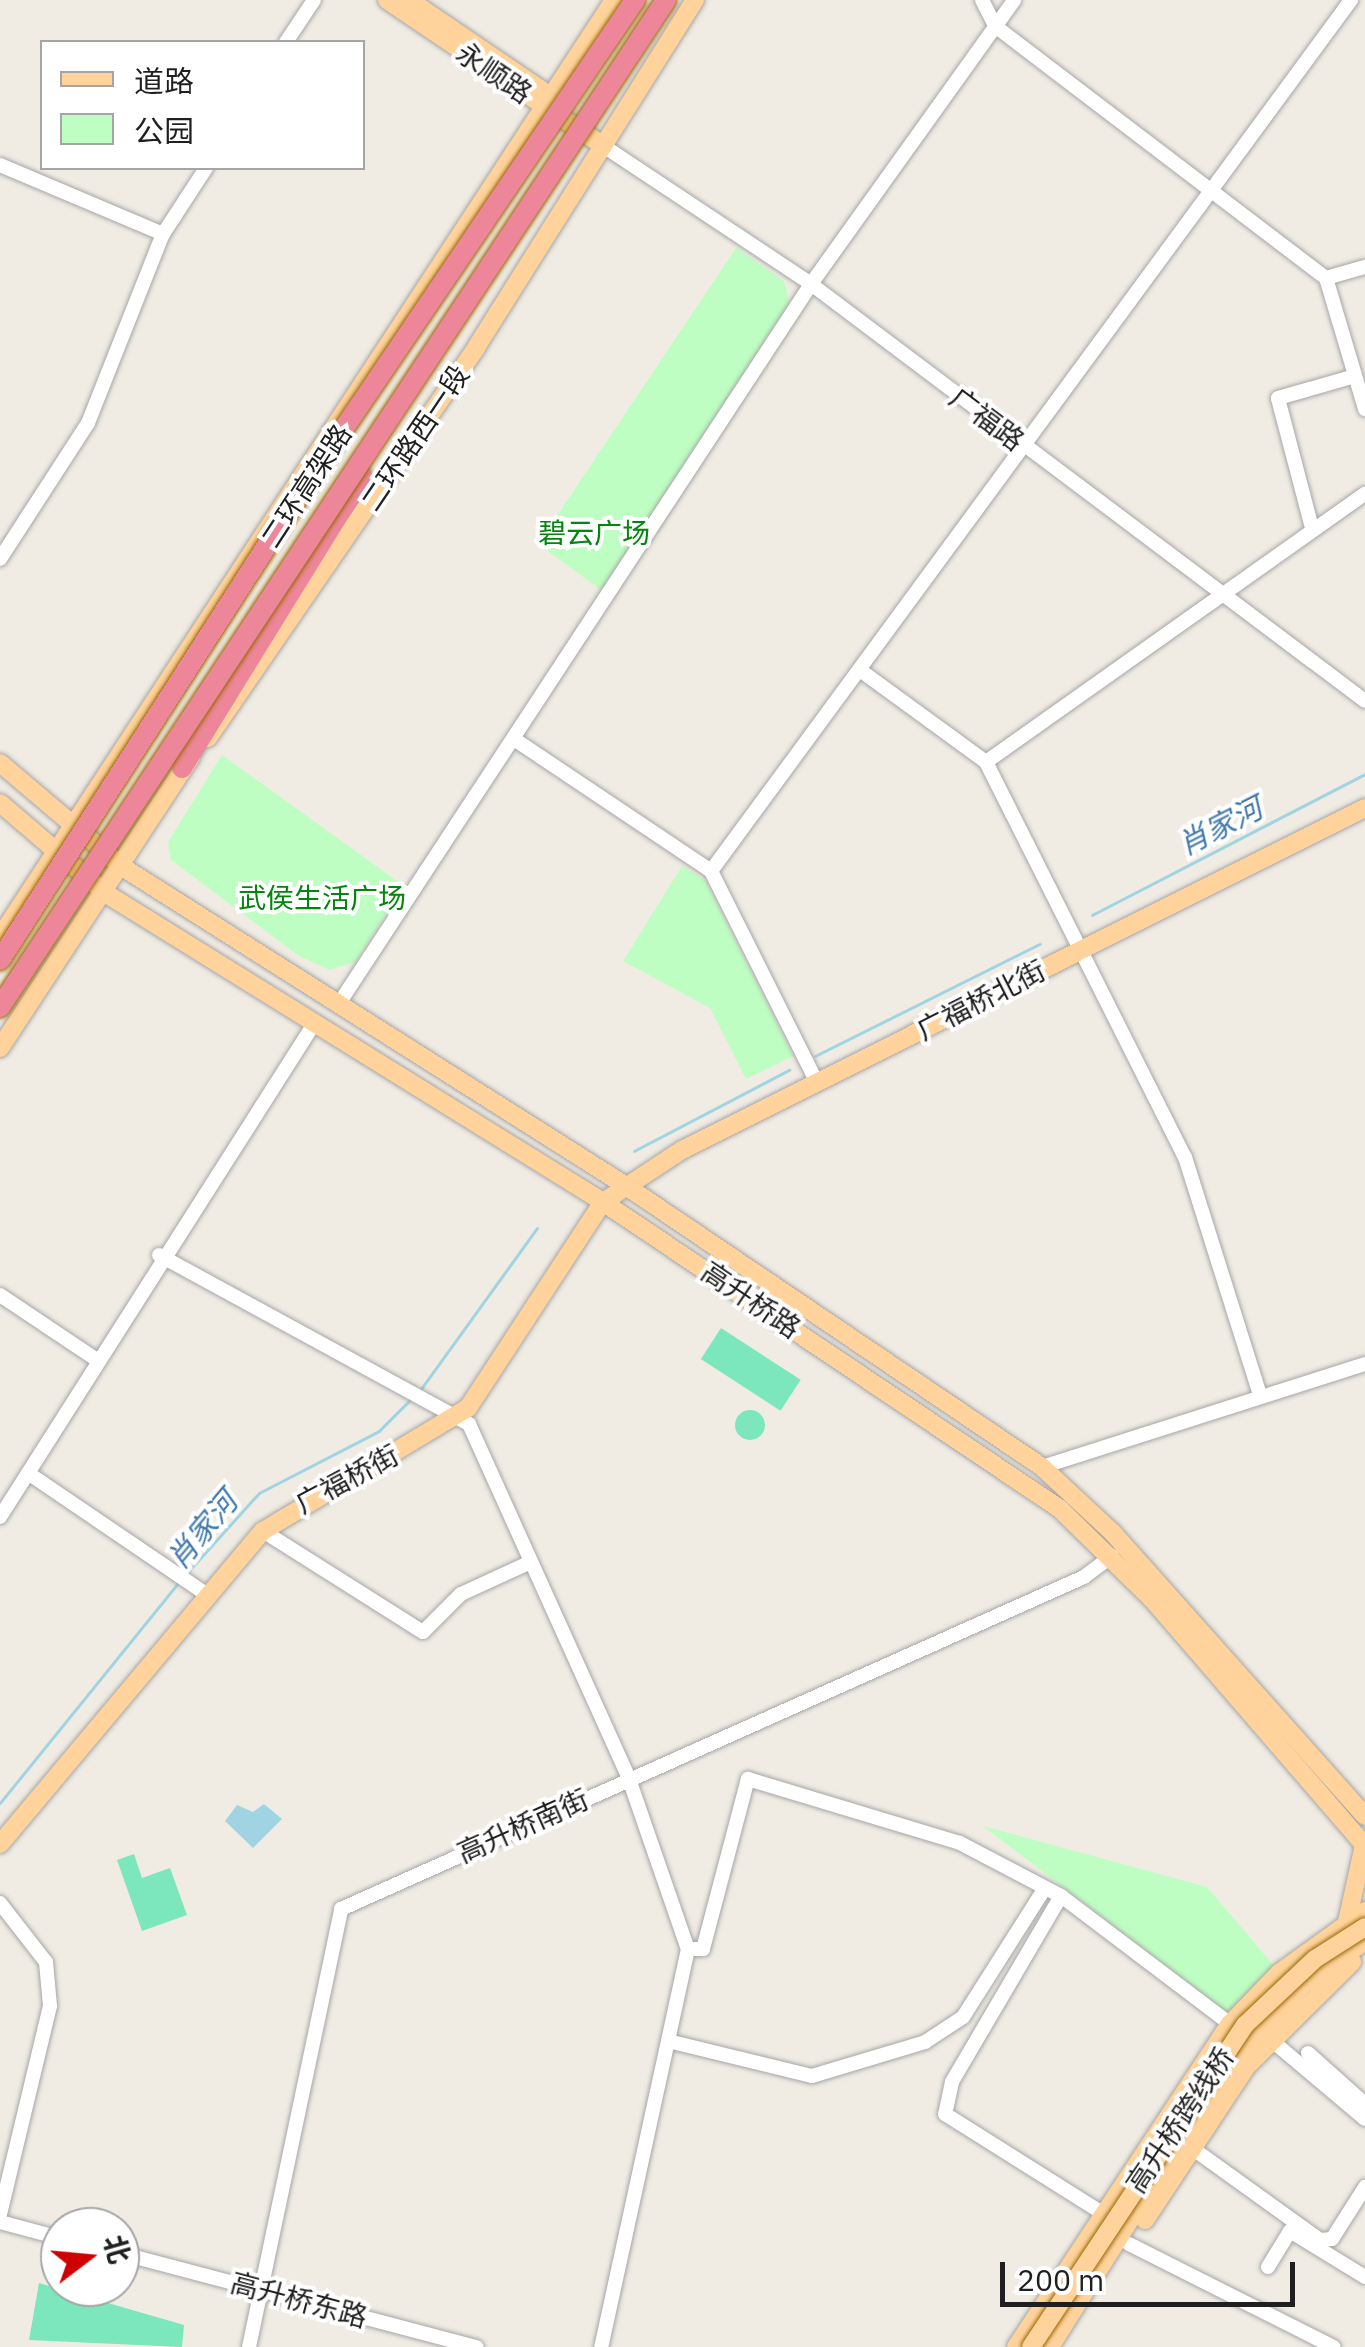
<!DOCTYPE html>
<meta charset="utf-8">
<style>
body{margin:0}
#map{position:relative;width:1365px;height:2347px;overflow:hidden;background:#f0ece4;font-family:"IBM Plex Sans","Noto Sans SC",sans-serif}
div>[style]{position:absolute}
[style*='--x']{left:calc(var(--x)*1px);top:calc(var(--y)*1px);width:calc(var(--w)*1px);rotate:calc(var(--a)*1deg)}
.park>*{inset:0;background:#befec2}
.pitch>*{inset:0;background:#7ce6bc;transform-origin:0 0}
.round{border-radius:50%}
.water>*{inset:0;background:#a1d4e2}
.stream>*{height:2.5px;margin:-1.25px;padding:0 1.25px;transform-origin:1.25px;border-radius:1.25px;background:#a1d4e2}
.roads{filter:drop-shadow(0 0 2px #a6a6a6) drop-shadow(0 0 2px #a6a6a6)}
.minor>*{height:14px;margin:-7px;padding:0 7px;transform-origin:7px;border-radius:7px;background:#fff}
.major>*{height:18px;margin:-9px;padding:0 9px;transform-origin:9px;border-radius:9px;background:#ffd39b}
.highway>*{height:20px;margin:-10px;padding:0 10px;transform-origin:10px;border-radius:10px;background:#ee869a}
.bridges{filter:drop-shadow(0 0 2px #9a6600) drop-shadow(0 0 2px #9a6600)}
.major-bridge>*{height:18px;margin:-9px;padding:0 9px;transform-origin:9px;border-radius:9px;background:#ffd39b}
.highway-bridge>*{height:20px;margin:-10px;padding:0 10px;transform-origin:10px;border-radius:10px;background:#ee869a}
span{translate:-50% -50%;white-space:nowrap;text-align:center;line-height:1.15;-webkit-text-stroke:8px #fff;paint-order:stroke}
.street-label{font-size:28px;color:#1f1f1f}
.park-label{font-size:28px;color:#02870c}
.water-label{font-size:30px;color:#4079af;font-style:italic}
.legend{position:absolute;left:40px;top:40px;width:325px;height:130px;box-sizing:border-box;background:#fff;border:2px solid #a5a5a5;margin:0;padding:12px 18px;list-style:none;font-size:30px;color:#1f1f1f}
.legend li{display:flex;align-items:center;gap:20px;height:50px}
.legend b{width:50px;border:2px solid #a5a5a5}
.north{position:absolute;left:40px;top:2207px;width:100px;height:100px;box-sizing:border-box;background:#fff;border:2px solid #a5a5a5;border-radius:50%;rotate:74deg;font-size:28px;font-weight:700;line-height:40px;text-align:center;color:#1f1f1f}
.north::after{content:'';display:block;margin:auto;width:35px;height:45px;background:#ce0002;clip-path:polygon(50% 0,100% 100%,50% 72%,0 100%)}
.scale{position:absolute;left:1000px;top:2262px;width:295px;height:45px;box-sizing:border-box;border:5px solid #1f1f1f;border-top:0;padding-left:12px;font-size:30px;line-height:35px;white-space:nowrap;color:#1f1f1f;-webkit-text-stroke:8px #fff;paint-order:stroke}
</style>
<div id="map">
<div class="park">
<div style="clip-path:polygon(736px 248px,784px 281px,790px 304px,604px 592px,538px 544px)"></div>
<div style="clip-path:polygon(222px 755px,404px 886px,355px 962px,330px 970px,299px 956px,171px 860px,168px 842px)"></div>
<div style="clip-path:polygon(682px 866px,705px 880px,793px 1056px,746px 1079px,710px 1008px,623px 961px)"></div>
<div style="clip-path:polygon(983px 1826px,1207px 1887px,1275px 1967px,1229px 2014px)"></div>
</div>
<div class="pitch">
<div style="left:721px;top:1328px;width:95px;height:37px;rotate:33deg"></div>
<div class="round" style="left:735px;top:1410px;width:30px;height:30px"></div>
<div style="clip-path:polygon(134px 1854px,142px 1878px,170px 1868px,187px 1915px,142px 1931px,117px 1860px)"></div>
<div style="clip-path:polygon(39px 2283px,184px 2325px,182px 2347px,29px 2340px)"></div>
</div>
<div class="water">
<div style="clip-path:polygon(264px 1804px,282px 1819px,253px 1848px,225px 1821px,237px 1805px,253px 1812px)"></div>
</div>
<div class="stream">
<div style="--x:1092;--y:915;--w:307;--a:-27.3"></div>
<div style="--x:815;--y:1056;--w:251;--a:-26.5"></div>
<div style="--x:634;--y:1151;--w:175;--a:-27.6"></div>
<div style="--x:421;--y:1389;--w:198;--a:-54.2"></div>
<div style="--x:185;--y:1575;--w:110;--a:-47.9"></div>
<div style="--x:259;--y:1493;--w:135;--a:-27.3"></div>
<div style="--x:379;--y:1431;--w:47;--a:-45"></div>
<div style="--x:0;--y:1803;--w:286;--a:-51"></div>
</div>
<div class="roads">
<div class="minor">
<div style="--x:982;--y:0;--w:29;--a:63"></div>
<div style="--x:995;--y:26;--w:416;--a:37.3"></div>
<div style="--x:1326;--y:278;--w:137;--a:73.4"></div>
<div style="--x:286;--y:42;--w:50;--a:-56.3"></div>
<div style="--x:602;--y:145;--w:251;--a:33.6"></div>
<div style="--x:811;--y:284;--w:693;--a:36.97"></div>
<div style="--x:0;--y:165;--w:177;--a:22.9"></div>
<div style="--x:1326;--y:278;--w:41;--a:-15.8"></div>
<div style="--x:1312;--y:528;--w:134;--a:-104.7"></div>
<div style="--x:1278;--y:398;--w:80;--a:-15.9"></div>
<div style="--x:0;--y:559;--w:162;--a:-57.1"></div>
<div style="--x:88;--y:423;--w:203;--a:-68.4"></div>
<div style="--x:163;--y:234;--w:79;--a:-56.9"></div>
<div style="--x:864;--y:673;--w:151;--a:36.1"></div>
<div style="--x:986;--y:762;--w:442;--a:63.3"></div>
<div style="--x:1185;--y:1157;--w:250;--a:72.5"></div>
<div style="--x:517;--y:741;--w:234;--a:33.8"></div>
<div style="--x:711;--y:871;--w:237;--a:63.4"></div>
<div style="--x:986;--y:762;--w:464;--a:-35.3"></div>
<div style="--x:711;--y:871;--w:1081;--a:-53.69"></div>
<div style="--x:338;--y:1005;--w:862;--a:-56.73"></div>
<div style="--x:811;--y:284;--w:349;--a:-54.4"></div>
<div style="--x:159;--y:1255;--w:353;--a:28.6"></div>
<div style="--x:469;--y:1424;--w:389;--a:65.7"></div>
<div style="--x:629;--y:1779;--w:180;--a:70.9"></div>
<div style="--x:688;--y:1949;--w:407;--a:102.3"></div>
<div style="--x:0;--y:1295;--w:117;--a:33.8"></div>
<div style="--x:1042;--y:1467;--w:339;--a:-17.7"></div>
<div style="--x:28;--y:1473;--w:219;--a:34.2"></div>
<div style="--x:0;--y:1517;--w:585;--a:-57.51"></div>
<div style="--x:263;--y:1531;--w:189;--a:32.3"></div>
<div style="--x:423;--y:1632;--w:54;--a:-45"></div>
<div style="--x:461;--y:1594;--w:77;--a:-24.6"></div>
<div style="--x:1061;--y:1896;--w:216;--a:120.4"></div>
<div style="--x:952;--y:2082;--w:33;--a:102"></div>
<div style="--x:945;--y:2114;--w:188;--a:32.2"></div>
<div style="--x:0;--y:1903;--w:75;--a:52.1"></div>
<div style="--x:46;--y:1962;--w:44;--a:84.8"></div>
<div style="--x:50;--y:2006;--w:214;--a:103.5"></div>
<div style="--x:688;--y:1949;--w:15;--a:0"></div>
<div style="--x:703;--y:1949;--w:176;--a:-75.2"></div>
<div style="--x:748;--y:1779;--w:221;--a:16.8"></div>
<div style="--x:960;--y:1843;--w:114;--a:27.7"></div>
<div style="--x:1061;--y:1896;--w:212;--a:37.1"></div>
<div style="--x:1270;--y:2039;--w:124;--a:40.1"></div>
<div style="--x:668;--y:2041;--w:148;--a:13.7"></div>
<div style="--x:812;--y:2076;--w:118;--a:-16.7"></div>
<div style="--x:925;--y:2042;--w:45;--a:-33.3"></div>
<div style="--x:963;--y:2017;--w:153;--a:-57.6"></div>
<div style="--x:1308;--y:2053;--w:76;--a:41.8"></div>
<div style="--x:1192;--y:2148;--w:158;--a:35.7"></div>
<div style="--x:1320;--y:2240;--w:12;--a:-5"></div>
<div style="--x:1332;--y:2239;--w:62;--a:-57.6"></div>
<div style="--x:0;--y:2222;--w:62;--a:14.9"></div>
<div style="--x:1129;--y:2244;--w:229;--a:26.7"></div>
<div style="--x:120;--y:2253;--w:369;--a:14.8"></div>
<div style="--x:1268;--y:2267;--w:42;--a:-58.6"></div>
<div style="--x:1290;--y:2231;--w:88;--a:31.5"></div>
<div style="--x:249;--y:2347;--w:448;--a:-78.1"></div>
<div style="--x:341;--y:1909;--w:814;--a:-24.08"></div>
<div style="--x:1084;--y:1577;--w:35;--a:-37"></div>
</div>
<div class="major">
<div style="--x:387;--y:0;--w:259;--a:34"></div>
<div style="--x:409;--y:0;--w:181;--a:34.2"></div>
<div style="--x:208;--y:738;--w:475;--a:-55.5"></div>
<div style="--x:477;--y:346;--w:409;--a:-57.8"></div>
<div style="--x:0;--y:763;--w:162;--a:40.3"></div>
<div style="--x:124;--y:868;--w:594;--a:32.35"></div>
<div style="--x:626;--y:1186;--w:502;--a:34.04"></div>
<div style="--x:1042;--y:1467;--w:96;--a:42.9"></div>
<div style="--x:1112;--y:1532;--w:380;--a:48.3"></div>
<div style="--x:0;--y:803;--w:138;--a:40.6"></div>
<div style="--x:105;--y:893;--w:586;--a:31.82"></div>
<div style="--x:603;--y:1202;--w:551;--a:33.89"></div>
<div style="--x:1060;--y:1509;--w:129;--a:44.4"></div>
<div style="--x:1152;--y:1599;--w:326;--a:49.2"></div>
<div style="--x:0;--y:937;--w:1120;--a:-56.76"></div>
<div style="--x:0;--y:1048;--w:348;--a:-56.7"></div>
<div style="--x:0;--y:1844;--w:409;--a:-50"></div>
<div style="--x:263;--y:1531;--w:239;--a:-31"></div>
<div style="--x:468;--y:1408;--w:246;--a:-56.8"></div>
<div style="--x:603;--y:1202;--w:95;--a:-33.4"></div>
<div style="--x:682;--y:1150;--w:764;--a:-26.6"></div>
<div style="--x:1347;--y:1922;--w:79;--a:-77.6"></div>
<div style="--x:1145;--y:2220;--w:185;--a:-56.5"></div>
<div style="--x:1247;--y:2066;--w:148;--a:-44.7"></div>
<div style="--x:1016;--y:2347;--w:387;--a:-56.5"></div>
<div style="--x:1230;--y:2024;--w:71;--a:-46.1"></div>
<div style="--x:1279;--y:1973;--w:106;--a:-35.8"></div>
<div style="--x:1050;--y:2347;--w:325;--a:-57.8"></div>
<div style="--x:1223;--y:2072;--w:118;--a:-47.4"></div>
<div style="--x:1303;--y:1985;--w:76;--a:-35.4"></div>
</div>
<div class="highway">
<div style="--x:182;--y:768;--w:343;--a:-58.3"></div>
</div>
</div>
<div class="bridges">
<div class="major-bridge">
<div style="--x:1031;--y:2347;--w:387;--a:-56.4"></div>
<div style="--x:1245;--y:2025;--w:96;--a:-43.3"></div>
<div style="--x:1315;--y:1959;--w:59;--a:-32.6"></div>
</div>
<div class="highway-bridge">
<div style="--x:0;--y:960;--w:585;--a:-57.21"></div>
<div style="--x:317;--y:468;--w:566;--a:-55.8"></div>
<div style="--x:0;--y:1007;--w:1207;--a:-56.52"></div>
</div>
</div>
<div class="street-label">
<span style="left:494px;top:73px;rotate:34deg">永顺路</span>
<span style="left:987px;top:419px;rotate:37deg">广福路</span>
<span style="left:415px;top:438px;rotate:-56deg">二环路西一段</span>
<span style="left:306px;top:486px;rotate:-57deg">二环高架路</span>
<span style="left:981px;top:1000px;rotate:-27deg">广福桥北街</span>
<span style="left:751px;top:1300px;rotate:34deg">高升桥路</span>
<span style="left:347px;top:1479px;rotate:-28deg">广福桥街</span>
<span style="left:523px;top:1826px;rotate:-24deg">高升桥南街</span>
<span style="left:1180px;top:2120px;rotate:-56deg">高升桥跨线桥</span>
<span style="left:299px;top:2300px;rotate:15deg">高升桥东路</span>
</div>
<div class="park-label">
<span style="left:594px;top:533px">碧云广场</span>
<span style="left:322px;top:898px">武侯生活广场</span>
</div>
<div class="water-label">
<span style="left:1220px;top:826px;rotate:-27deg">肖家河</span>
<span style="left:202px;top:1530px;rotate:-50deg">肖家河</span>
</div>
<ul class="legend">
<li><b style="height:12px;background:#ffd39b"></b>道路</li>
<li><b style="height:28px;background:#befec2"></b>公园</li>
</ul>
<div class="north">北</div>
<div class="scale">200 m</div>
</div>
